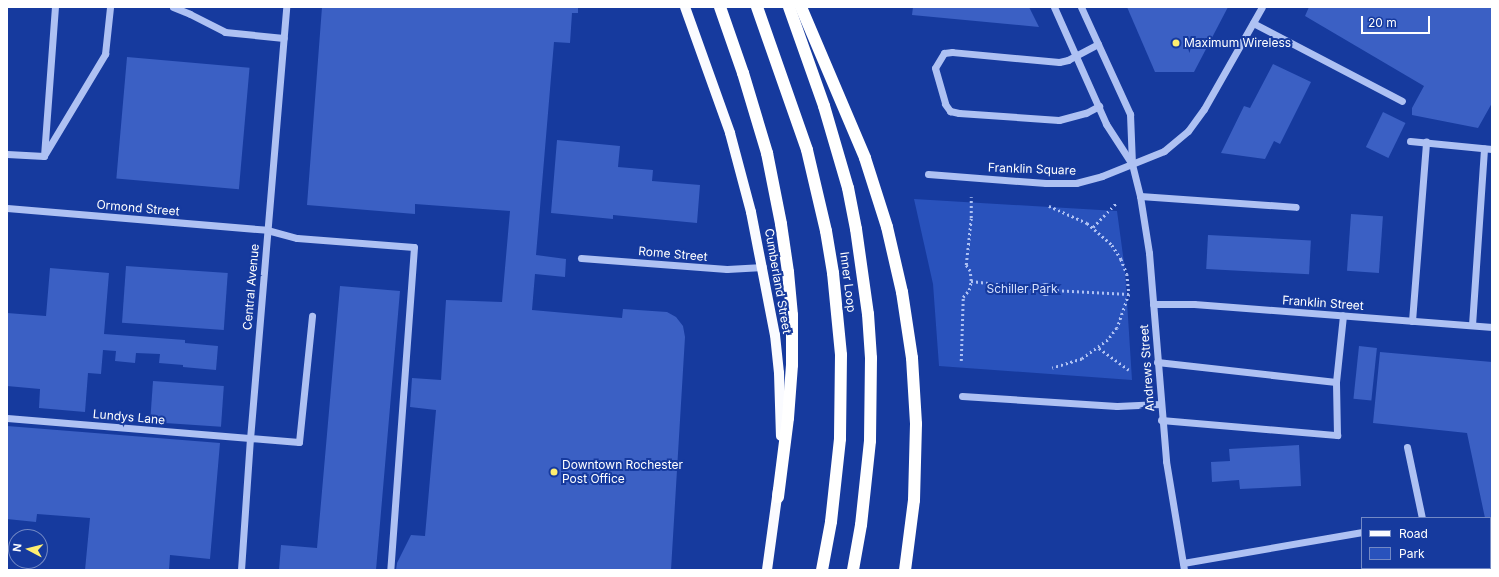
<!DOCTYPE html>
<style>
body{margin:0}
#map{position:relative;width:1499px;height:577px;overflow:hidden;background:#163a9e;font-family:Inter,sans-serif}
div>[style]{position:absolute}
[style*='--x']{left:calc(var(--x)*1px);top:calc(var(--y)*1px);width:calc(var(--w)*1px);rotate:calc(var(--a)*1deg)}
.green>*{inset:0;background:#2952bc}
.building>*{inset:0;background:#3b60c4;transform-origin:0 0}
.path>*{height:2.5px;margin-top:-1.25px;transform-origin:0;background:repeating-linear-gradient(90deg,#aec1f3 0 2px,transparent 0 5px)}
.path>.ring{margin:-1.25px;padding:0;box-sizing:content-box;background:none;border:2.5px solid #aec1f3;border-radius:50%}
.minor>*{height:7px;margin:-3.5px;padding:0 3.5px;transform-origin:3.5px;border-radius:3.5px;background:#aec1f3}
.major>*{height:10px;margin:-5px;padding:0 5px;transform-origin:5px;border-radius:5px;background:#fafbff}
.highway>*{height:12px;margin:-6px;padding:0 6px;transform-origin:6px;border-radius:6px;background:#fff}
.dots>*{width:11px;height:11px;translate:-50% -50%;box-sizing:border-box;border:2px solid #163a9e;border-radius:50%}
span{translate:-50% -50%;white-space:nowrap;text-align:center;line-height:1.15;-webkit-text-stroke:4px #163a9e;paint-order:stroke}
.poi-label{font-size:12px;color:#fff}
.left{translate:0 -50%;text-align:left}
.street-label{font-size:12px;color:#fff}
.park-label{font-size:12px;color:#d6e1fd}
.frame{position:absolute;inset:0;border:8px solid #fff;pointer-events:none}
.legend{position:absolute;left:1361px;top:517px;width:130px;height:52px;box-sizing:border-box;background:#163a9e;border:1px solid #7389c5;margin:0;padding:5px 7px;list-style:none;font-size:12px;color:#fff}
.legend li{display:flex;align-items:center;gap:8px;height:20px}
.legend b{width:20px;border:1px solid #7389c5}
.north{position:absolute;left:8px;top:529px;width:40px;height:40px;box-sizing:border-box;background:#163a9e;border:1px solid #7389c5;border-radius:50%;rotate:277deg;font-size:11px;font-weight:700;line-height:16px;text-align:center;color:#fff}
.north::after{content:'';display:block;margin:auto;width:14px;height:18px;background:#ffee70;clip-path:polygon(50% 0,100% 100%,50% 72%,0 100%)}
.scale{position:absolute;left:1361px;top:16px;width:69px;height:18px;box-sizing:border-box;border:2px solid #fff;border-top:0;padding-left:5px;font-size:12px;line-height:14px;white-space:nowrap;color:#fff;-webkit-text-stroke:3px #163a9e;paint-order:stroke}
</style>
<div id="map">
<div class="green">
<div style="clip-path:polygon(914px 199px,1117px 211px,1125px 270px,1132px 380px,939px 366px,933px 284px)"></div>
</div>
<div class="building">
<div style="clip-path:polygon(322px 7px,578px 7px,578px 13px,572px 13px,570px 43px,554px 42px,536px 255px,566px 259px,565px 277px,535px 274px,532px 310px,622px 318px,623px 309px,667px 312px,676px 317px,683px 326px,685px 337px,671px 570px,396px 570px,397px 563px,411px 535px,425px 536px,436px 410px,410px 407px,412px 378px,441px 380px,446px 300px,502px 302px,510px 211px,415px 204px,415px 214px,307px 205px)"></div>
<div style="clip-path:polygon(913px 7px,1029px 7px,1039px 27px,912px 15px)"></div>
<div style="clip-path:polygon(1127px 7px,1228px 7px,1194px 72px,1155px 72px)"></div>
<div style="clip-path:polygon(1309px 7px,1492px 7px,1492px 103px,1478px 128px,1412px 115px,1412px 108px,1424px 86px,1305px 16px)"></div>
<div style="left:127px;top:57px;width:123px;height:122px;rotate:5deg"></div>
<div style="clip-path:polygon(1273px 64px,1311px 82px,1280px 144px,1274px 141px,1265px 159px,1221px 153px,1244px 106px,1250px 108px)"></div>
<div style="left:1383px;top:112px;width:25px;height:39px;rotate:26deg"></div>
<div style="clip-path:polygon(557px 140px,620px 146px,618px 167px,653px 170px,652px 181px,700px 185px,697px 223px,613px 215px,613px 219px,551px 213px)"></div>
<div style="left:1351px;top:214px;width:32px;height:57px;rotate:4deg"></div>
<div style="left:1208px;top:235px;width:103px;height:34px;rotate:3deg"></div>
<div style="left:126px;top:266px;width:102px;height:57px;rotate:4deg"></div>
<div style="clip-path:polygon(50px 268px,109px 273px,104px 334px,185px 340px,185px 343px,218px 346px,216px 370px,183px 367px,183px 365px,159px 363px,160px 354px,136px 353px,135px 363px,115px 361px,116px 351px,103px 350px,101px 374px,88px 373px,85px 412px,39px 408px,40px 389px,7px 386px,7px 313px,46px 316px)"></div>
<div style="clip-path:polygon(340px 286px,400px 291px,376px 570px,279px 570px,281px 545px,317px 548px)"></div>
<div style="left:1359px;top:346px;width:18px;height:53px;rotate:6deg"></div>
<div style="clip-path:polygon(1380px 352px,1492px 362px,1492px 546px,1490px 540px,1490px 518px,1485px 518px,1467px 433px,1373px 423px)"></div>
<div style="left:153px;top:381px;width:71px;height:41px;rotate:4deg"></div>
<div style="clip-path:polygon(7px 426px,220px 443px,210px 559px,170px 555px,169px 570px,85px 570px,90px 518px,37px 514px,36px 522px,7px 519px)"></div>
<div style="clip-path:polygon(1299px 445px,1301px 486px,1240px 489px,1239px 480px,1212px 482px,1211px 462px,1230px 461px,1229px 449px)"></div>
</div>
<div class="path">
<div style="--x:1049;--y:206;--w:42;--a:24.1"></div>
<div style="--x:1087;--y:223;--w:33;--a:41"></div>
<div style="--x:1112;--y:245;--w:17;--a:57"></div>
<div style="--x:1121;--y:259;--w:16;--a:68"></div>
<div style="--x:1127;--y:274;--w:20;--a:84"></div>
<div style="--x:1129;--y:294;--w:36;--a:109"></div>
<div style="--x:1117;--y:328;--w:15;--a:127"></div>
<div style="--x:1108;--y:340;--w:32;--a:144"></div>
<div style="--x:1082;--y:359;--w:31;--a:163"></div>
<div style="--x:1093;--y:227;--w:33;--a:-46"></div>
<div style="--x:971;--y:281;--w:69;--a:6.6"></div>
<div class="ring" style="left:1040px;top:284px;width:9.5px;height:9.5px"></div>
<div style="--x:1052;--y:290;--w:77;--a:3"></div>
<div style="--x:1099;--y:348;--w:37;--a:36"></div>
<div style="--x:961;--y:361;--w:64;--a:-88.2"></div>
<div style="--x:963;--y:297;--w:9;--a:-49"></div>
<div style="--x:969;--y:290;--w:9;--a:-77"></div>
<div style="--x:971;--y:281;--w:10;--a:-96"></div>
<div style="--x:970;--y:271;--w:7;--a:-124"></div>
<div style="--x:966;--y:265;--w:47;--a:-83.9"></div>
<div style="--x:971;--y:218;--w:21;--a:-90"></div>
</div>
<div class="minor">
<div style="--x:173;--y:7;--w:18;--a:22"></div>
<div style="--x:190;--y:14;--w:39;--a:27"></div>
<div style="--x:225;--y:32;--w:59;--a:5.8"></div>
<div style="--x:1054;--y:7;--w:128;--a:66"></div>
<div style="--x:1106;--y:124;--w:48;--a:57"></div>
<div style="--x:1081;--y:7;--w:118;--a:65.4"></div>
<div style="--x:1130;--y:114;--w:50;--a:87.7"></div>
<div style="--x:1132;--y:164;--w:33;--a:76"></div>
<div style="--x:1140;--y:196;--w:58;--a:81"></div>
<div style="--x:1149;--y:253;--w:209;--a:85.3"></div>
<div style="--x:1166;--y:461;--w:110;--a:80.6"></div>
<div style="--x:1253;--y:23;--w:168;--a:27.6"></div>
<div style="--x:1098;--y:44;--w:34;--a:152"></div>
<div style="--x:1068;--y:60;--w:9;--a:167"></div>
<div style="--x:1059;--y:62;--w:107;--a:-174.7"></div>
<div style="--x:952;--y:52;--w:8;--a:173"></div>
<div style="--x:944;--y:53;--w:17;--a:121"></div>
<div style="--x:935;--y:68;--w:37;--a:74"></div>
<div style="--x:945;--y:104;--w:9;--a:54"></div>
<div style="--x:950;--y:111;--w:9;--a:13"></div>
<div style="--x:959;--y:113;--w:100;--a:4"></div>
<div style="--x:1059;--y:120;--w:28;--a:-15"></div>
<div style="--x:1086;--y:113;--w:15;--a:-28"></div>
<div style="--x:1410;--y:141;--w:82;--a:5.6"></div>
<div style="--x:7;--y:154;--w:37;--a:3"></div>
<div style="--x:44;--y:156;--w:149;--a:-85.8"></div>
<div style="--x:45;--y:154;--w:117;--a:-59"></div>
<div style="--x:105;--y:54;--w:47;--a:-83.9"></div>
<div style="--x:928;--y:174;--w:118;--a:4.4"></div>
<div style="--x:1046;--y:183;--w:30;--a:0"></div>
<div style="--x:1076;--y:183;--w:27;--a:-15"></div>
<div style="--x:1102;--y:176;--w:67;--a:-22"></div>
<div style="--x:1164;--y:151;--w:31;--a:-40"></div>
<div style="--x:1188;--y:131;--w:27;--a:-54"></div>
<div style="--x:1204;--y:109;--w:117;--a:-60.4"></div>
<div style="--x:1140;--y:196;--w:156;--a:4"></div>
<div style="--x:7;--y:208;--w:261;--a:4.8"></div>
<div style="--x:267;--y:230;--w:31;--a:15"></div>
<div style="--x:297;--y:238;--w:117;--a:4.4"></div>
<div style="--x:414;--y:247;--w:324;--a:94.2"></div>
<div style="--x:581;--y:258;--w:146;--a:4.3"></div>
<div style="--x:727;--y:269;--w:36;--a:-3"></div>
<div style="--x:1153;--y:304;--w:41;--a:0"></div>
<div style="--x:1194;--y:304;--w:299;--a:4.4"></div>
<div style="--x:1412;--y:321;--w:180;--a:-85.5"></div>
<div style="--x:1472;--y:325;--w:177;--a:-86.1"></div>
<div style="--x:1157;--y:362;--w:180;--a:6.4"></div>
<div style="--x:962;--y:396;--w:155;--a:3.7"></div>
<div style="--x:1117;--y:406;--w:43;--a:-2.7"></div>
<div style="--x:7;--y:418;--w:293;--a:4.7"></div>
<div style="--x:299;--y:442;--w:127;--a:-84.1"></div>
<div style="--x:1161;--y:420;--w:177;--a:4.9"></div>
<div style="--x:1337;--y:435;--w:53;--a:-91.1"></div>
<div style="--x:1336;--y:382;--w:67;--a:-84"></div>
<div style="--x:1407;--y:447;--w:73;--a:78.1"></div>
<div style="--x:1183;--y:563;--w:182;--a:-9.8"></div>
<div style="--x:241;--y:570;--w:131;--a:-86.1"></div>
<div style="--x:250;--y:439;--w:433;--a:-85.2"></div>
</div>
<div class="major">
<div style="--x:685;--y:7;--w:134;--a:70.3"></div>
<div style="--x:730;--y:133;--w:82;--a:75.1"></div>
<div style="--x:751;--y:212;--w:125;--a:79"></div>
<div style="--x:775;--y:335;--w:38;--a:84"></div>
<div style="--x:779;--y:373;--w:63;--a:88.2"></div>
<div style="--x:767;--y:570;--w:81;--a:-82.2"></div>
</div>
<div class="highway">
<div style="--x:720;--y:7;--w:70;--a:70.8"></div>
<div style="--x:743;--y:73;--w:84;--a:73.3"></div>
<div style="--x:767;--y:153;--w:72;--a:78.8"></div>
<div style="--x:781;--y:224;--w:49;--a:81.7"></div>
<div style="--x:788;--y:272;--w:43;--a:84.7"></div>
<div style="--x:792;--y:315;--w:50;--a:90"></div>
<div style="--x:792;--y:365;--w:53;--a:94.3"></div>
<div style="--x:788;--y:418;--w:80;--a:97.2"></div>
<div style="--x:757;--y:7;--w:151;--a:70.7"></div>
<div style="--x:807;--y:150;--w:83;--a:76.8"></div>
<div style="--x:826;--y:231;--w:43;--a:80.5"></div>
<div style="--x:833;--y:273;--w:82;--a:84.4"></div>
<div style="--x:841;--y:355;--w:84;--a:90.7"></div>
<div style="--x:840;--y:439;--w:83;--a:96.2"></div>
<div style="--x:831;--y:522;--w:49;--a:100.6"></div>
<div style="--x:789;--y:7;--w:105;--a:70.5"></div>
<div style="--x:824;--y:106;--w:85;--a:73.7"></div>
<div style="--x:848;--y:188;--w:42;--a:79"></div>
<div style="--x:856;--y:229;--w:86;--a:82"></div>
<div style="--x:868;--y:314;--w:44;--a:86.1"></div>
<div style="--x:871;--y:358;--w:83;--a:90.7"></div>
<div style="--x:870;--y:441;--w:84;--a:96.1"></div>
<div style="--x:861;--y:525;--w:46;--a:100.1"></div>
<div style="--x:801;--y:7;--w:164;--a:67"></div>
<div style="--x:865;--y:158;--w:72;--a:72.3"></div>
<div style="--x:887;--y:227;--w:67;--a:77"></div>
<div style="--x:902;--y:292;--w:67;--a:81.4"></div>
<div style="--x:912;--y:358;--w:66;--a:86.5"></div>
<div style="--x:916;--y:424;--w:76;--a:91.5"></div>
<div style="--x:914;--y:500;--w:71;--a:97.3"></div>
</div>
<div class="dots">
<div style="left:1176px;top:43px;background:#ffee70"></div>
<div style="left:554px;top:472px;background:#ffee70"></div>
</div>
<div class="poi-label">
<span class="left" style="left:1184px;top:43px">Maximum Wireless</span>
<span class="left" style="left:562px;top:472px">Downtown Rochester<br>Post Office</span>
</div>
<div class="street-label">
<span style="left:1032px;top:169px;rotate:2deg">Franklin Square</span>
<span style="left:138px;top:208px;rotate:5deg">Ormond Street</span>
<span style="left:673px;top:254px;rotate:5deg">Rome Street</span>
<span style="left:778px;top:281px;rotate:80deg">Cumberland Street</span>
<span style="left:848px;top:282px;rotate:83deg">Inner Loop</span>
<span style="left:251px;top:287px;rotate:-85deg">Central Avenue</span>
<span style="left:1323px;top:303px;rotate:4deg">Franklin Street</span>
<span style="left:1147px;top:368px;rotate:-94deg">Andrews Street</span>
<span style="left:129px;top:417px;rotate:5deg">Lundys Lane</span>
</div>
<div class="park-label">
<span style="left:1022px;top:289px">Schiller Park</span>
</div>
<div class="frame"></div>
<ul class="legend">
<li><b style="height:5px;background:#fafbff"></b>Road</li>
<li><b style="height:11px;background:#2952bc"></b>Park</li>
</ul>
<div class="north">N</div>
<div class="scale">20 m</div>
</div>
